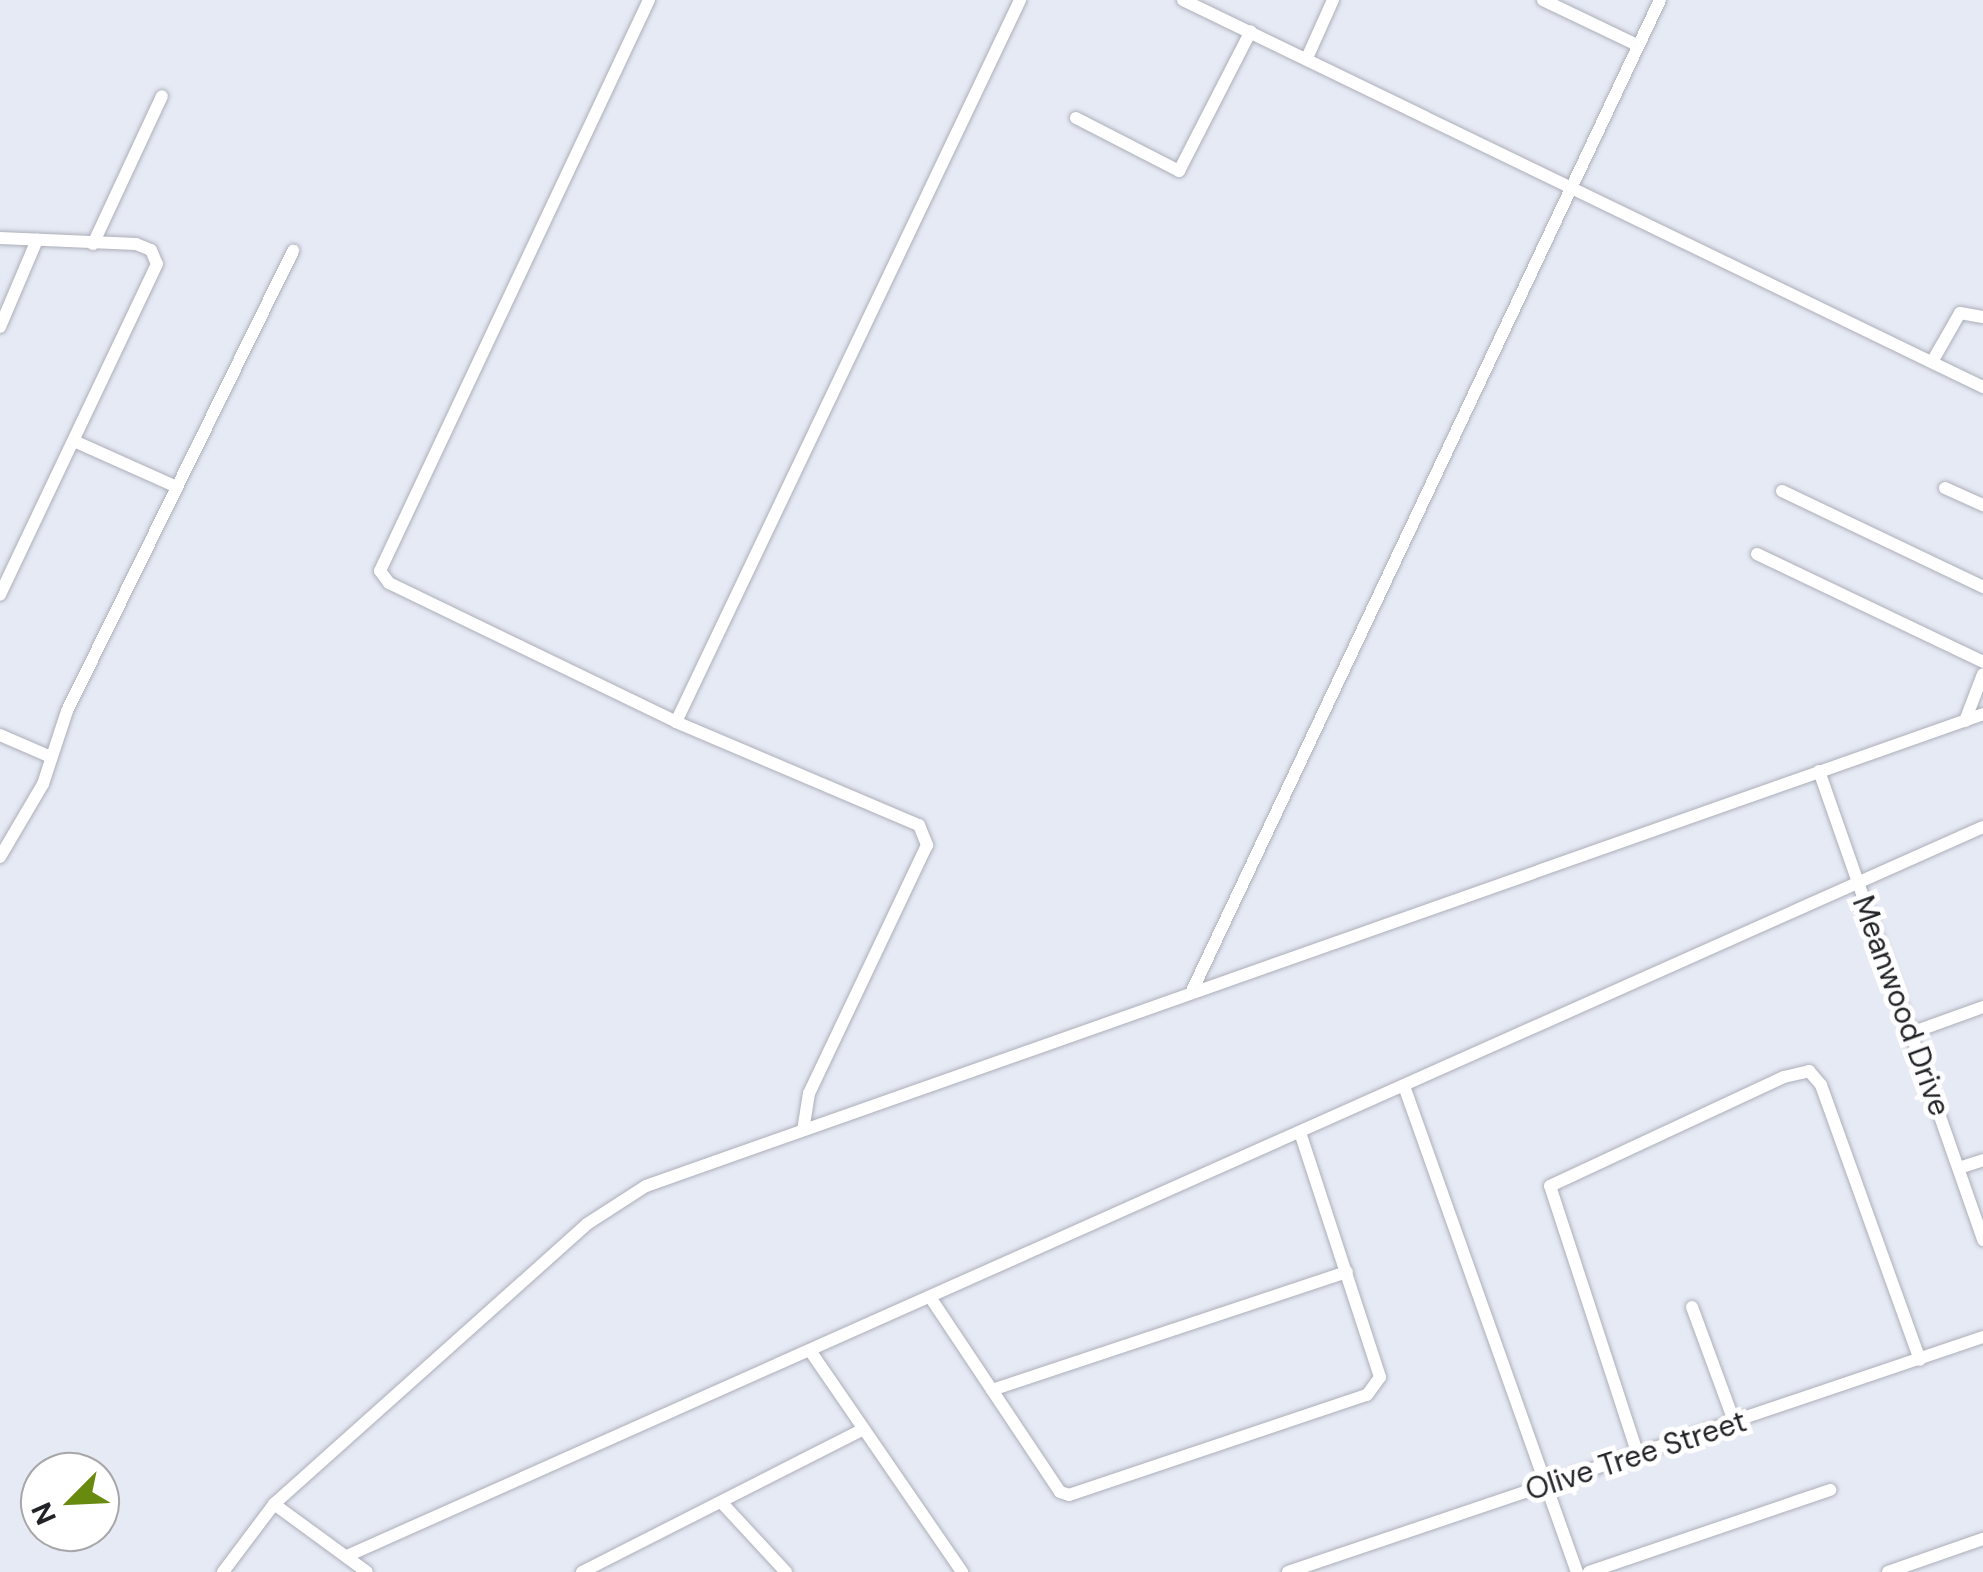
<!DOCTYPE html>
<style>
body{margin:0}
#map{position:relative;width:1983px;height:1572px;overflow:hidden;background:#e6eaf5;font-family:"DM Sans",sans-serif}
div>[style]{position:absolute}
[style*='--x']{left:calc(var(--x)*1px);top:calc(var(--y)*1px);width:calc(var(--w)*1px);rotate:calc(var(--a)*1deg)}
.roads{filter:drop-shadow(0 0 2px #acafb9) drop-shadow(0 0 2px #acafb9)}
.minor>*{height:12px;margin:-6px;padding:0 6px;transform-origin:6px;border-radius:6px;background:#fff}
span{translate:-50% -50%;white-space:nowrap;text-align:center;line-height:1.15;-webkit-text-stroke:10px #fff;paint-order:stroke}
.street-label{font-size:30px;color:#222327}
.north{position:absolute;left:20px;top:1452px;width:100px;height:100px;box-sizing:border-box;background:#fff;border:2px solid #a7a7a9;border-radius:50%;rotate:246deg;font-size:28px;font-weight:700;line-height:40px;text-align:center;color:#222327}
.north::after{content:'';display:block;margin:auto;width:35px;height:45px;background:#688b0f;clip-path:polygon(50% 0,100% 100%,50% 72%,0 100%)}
</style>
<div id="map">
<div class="roads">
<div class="minor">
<div style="--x:649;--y:0;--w:631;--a:115.23"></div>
<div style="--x:380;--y:571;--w:15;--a:53"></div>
<div style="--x:389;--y:583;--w:319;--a:25.8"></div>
<div style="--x:676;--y:722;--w:264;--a:23"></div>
<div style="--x:919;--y:825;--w:22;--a:68"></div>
<div style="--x:927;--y:845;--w:275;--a:115.4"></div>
<div style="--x:809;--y:1093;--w:36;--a:99"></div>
<div style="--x:1183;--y:0;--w:889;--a:25.82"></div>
<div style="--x:1543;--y:0;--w:104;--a:25.6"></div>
<div style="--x:1307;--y:58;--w:64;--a:-65.9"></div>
<div style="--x:1076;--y:118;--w:116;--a:27.2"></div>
<div style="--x:1179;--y:171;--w:157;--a:-62.8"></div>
<div style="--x:0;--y:238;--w:136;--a:2.5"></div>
<div style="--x:136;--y:244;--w:16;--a:22"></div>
<div style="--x:151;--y:250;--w:15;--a:67"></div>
<div style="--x:157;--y:264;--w:366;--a:115.4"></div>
<div style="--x:93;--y:244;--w:163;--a:-65"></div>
<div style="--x:0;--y:327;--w:95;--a:-67"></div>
<div style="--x:1932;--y:362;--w:56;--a:-60.3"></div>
<div style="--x:1960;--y:313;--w:23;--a:10"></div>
<div style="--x:74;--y:441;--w:113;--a:24.1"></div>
<div style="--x:1945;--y:488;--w:42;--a:24.1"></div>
<div style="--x:1782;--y:491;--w:223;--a:25.5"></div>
<div style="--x:1757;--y:554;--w:250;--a:25.5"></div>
<div style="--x:1965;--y:721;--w:50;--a:-69"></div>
<div style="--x:676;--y:722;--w:800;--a:-64.52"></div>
<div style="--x:0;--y:735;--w:56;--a:23.3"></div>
<div style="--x:1819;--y:771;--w:497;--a:70.7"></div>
<div style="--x:0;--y:857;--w:85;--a:-59.5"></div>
<div style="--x:43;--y:784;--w:77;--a:-71.8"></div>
<div style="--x:67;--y:711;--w:513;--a:-63.83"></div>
<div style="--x:1192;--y:991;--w:1096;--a:-64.72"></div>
<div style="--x:1911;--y:1033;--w:77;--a:-19.9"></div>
<div style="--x:1404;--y:1086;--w:516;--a:70.41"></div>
<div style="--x:1959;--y:1168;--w:25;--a:-18"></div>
<div style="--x:930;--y:1297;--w:234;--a:56.3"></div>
<div style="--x:1060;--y:1492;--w:9;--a:18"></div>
<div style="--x:1069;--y:1495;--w:314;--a:-18.6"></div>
<div style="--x:1367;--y:1395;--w:22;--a:-54"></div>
<div style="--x:1380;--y:1377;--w:258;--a:-108.1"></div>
<div style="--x:1692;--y:1307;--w:125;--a:69.8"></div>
<div style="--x:811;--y:1352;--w:267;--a:55.5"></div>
<div style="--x:992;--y:1390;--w:374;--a:-18.4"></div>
<div style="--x:1638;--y:1455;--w:283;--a:-108.1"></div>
<div style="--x:1550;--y:1186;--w:258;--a:-25"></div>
<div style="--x:1784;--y:1077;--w:26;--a:-13"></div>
<div style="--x:1809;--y:1071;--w:18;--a:49"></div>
<div style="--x:1821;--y:1085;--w:292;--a:70.2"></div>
<div style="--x:274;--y:1504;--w:115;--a:36.2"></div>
<div style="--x:723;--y:1504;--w:93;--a:47.2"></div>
<div style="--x:347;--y:1556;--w:1791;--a:-24.02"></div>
<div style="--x:223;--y:1572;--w:85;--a:-53.1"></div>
<div style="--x:274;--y:1504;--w:420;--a:-41.8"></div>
<div style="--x:587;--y:1224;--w:70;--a:-32.8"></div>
<div style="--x:646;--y:1186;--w:1418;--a:-19.44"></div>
<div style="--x:582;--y:1572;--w:314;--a:-26.9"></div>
<div style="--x:1288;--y:1572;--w:734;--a:-18.68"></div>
<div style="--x:1589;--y:1572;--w:255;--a:-18.8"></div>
<div style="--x:1888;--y:1572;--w:101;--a:-19.2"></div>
</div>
</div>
<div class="street-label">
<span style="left:1901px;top:1006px;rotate:70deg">Meanwood Drive</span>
<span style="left:1636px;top:1456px;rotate:-18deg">Olive Tree Street</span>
</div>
<div class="north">N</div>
</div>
